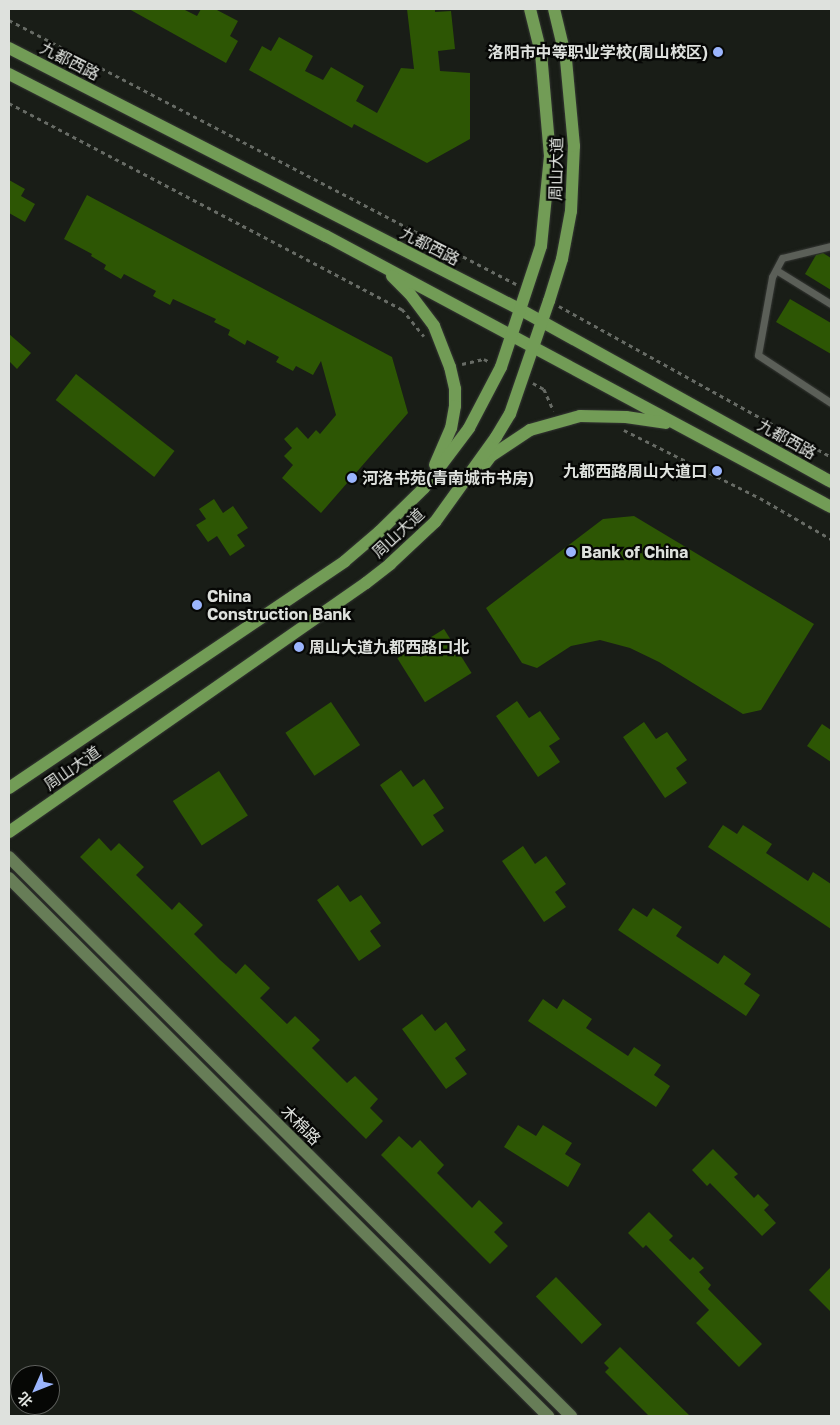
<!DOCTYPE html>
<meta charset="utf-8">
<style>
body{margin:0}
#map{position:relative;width:840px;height:1425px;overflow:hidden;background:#191d17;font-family:"Golos Text","Noto Sans SC",sans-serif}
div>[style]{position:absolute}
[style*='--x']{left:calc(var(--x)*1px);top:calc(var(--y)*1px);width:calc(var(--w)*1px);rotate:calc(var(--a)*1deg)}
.building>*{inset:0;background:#2d5604;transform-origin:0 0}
.path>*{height:2.5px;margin-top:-1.25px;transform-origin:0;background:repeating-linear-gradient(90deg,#676b65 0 4px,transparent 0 8px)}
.roads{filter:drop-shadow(0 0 1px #353734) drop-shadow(0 0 1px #353734)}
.lane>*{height:7px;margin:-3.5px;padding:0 3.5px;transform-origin:3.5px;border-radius:3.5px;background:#5b5f58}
.secondary>*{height:12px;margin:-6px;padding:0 6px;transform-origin:6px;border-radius:6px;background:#677d57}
.primary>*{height:12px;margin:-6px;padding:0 6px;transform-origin:6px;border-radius:6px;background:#729c56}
.dots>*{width:14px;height:14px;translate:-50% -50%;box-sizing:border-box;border:2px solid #060705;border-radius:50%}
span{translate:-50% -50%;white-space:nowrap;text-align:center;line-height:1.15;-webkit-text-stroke:4.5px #060705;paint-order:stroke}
.poi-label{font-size:16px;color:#dee1dd;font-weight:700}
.right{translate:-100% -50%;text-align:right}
.left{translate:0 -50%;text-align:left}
.street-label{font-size:16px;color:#dee1dd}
.frame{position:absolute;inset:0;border:10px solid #dee1dd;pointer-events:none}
.north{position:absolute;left:10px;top:1365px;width:50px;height:50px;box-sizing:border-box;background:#060705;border:1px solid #5c5e5b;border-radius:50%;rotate:226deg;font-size:14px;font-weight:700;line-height:20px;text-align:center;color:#dee1dd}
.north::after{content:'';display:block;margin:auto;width:18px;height:22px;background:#9bb5fd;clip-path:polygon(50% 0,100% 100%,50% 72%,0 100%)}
</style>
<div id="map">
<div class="building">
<div style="clip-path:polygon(129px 9px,183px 9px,197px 16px,201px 9px,215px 9px,238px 21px,230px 36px,238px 41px,226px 63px)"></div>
<div style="clip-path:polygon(407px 9px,435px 9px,435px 12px,451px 11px,455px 49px,438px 51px,440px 71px,470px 73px,470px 139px,427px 163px,354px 124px,352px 128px,249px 70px,262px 46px,271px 51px,279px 37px,313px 56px,305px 71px,323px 80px,331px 67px,364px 86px,356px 101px,377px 113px,401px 68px,414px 69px)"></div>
<div style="clip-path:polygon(9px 180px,25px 189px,21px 196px,35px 204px,25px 222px,9px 213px)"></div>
<div style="clip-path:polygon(87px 195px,392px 357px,408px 413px,321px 513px,282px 478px,293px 465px,284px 456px,292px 448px,284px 439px,297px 427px,308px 439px,316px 430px,320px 434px,336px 415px,321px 361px,313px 375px,296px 366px,293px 371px,276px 362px,279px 357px,247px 340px,245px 345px,228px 335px,230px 330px,214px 322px,216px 319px,173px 299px,170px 305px,153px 296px,156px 291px,124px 274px,121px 279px,104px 269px,106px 265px,91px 256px,92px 254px,64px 239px)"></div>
<div style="clip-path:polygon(823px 253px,831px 258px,831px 290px,805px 274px,816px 255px)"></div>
<div style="clip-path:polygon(790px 299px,831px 323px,831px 354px,776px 322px)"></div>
<div style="clip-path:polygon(9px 334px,31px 353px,17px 369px,9px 361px)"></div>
<div style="left:76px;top:374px;width:125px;height:33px;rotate:38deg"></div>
<div style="clip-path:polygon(214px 499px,223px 513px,233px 506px,248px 528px,237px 535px,245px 546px,230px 556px,217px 536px,208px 542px,196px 525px,206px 519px,199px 509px)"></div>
<div style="clip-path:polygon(634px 516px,814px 624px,761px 710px,743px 714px,659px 662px,630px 648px,600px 640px,571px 646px,537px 668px,522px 663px,486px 608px,603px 519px)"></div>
<div style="left:444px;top:629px;width:52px;height:55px;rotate:58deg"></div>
<div style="clip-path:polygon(517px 701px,529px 718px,540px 711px,560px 739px,549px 746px,560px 762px,538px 777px,496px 716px)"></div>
<div style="left:331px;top:702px;width:52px;height:55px;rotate:56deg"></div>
<div style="clip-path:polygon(644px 722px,656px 739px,667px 732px,687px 760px,676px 768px,687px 783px,665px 798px,623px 737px)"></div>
<div style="clip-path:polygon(822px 724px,831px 730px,831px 762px,807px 746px)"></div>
<div style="clip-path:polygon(401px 770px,413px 787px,424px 779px,444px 808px,433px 815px,444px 831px,422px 846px,380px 785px)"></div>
<div style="left:219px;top:771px;width:53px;height:55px;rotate:57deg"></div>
<div style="clip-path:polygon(723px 825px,737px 834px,743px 825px,772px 844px,766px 853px,808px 881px,813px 872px,831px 884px,831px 929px,708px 847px)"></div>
<div style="clip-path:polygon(99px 838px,111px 851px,119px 843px,144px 867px,136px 875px,172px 910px,179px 902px,203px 925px,194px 934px,220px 960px,236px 974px,245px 964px,270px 988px,260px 998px,287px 1024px,295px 1016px,320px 1040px,312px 1048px,347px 1083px,355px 1076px,378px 1099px,370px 1108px,383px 1121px,366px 1139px,80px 857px)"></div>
<div style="clip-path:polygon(523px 846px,535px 864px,546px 856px,566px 884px,555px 892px,566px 907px,544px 922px,502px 861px)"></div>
<div style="clip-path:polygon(338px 885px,350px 902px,361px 895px,381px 923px,370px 931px,381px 946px,359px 961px,317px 900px)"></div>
<div style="clip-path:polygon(633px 908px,647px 917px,653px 908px,682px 927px,676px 936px,718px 964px,724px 955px,751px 974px,744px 984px,760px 995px,746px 1016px,618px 930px)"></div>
<div style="clip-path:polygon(543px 999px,557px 1009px,563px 999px,592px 1019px,586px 1028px,628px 1056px,634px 1047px,661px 1065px,654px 1075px,670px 1086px,656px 1107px,528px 1021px)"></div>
<div style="clip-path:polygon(422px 1014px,435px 1031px,446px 1022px,466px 1050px,455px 1058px,467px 1074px,446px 1089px,402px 1029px)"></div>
<div style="clip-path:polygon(518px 1125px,536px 1136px,543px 1125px,572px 1143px,565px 1154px,581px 1164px,568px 1187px,504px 1147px)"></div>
<div style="clip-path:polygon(399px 1136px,412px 1148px,420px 1140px,444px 1165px,437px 1173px,472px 1208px,479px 1200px,503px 1223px,494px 1232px,508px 1246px,490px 1264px,381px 1155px)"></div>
<div style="clip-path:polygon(713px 1149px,738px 1174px,734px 1177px,754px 1198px,758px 1194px,769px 1205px,764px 1210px,776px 1223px,762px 1236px,710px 1183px,707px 1186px,692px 1170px)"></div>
<div style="clip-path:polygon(649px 1212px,673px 1236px,669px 1240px,690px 1260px,693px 1257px,704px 1268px,699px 1272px,711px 1285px,708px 1289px,762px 1344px,739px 1367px,696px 1323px,709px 1310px,646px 1245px,643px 1248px,628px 1233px)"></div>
<div style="clip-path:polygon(831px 1267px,831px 1312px,809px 1290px)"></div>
<div style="left:556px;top:1277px;width:66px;height:28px;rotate:46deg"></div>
<div style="clip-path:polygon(620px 1347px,690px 1416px,649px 1416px,605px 1372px,609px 1368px,604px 1363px)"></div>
</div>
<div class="path">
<div style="--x:9;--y:20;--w:572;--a:27.51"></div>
<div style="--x:9;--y:103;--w:444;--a:27.7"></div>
<div style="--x:402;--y:309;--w:35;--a:51"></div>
<div style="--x:559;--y:306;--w:311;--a:29"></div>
<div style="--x:462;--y:364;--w:23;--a:-13"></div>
<div style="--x:484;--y:359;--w:7;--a:27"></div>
<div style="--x:533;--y:383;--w:13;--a:29"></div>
<div style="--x:544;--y:389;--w:24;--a:66"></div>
<div style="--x:624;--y:430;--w:152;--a:26.6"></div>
<div style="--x:760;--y:498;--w:82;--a:30"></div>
</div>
<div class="roads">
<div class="lane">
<div style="--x:831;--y:246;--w:50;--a:166.2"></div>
<div style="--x:782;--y:258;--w:21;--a:118"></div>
<div style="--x:772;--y:277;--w:79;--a:100.2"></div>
<div style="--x:758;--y:355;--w:87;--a:33.3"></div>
<div style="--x:776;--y:270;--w:65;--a:31.7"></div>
</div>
<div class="secondary">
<div style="--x:9;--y:857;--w:793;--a:44.85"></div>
<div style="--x:9;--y:878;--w:762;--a:44.95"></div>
</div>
<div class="primary">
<div style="--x:9;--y:48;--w:575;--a:27.1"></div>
<div style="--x:521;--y:310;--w:355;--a:29"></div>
<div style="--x:9;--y:74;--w:356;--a:27.1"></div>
<div style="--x:326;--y:236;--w:573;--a:28.22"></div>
<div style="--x:392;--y:276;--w:25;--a:45"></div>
<div style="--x:410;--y:294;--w:40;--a:53"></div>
<div style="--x:434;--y:326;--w:44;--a:68.7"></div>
<div style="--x:450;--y:367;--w:23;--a:77"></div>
<div style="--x:455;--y:389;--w:17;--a:90"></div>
<div style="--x:455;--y:406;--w:22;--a:100"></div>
<div style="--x:451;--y:428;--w:40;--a:113.4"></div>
<div style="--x:485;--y:464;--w:10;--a:-53"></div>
<div style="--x:491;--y:456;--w:47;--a:-33.7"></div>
<div style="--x:530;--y:430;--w:52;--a:-15.6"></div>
<div style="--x:580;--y:416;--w:46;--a:1.2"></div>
<div style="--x:626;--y:417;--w:40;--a:8.5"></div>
<div style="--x:9;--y:788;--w:405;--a:-34"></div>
<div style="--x:345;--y:561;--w:45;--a:-40.5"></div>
<div style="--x:379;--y:532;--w:63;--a:-44.4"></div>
<div style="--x:424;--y:488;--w:75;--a:-53.1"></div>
<div style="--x:469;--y:428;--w:69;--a:-62.3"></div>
<div style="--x:501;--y:367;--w:127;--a:-71.7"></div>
<div style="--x:541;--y:246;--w:90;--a:-84.3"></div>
<div style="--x:550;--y:156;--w:103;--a:-95"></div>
<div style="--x:541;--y:53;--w:45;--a:-104"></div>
<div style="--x:9;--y:832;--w:435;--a:-34.9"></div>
<div style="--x:366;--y:583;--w:31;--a:-38"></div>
<div style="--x:390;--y:564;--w:62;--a:-43"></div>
<div style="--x:435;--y:522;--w:105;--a:-54.3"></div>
<div style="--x:496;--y:437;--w:27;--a:-59"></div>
<div style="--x:510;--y:414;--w:120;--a:-71"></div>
<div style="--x:549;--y:301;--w:44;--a:-72.8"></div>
<div style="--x:562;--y:259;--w:49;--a:-79.4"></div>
<div style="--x:571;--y:211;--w:65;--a:-87.4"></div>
<div style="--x:574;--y:146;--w:87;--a:-95.3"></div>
<div style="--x:566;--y:59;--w:51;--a:-103.5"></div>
</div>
</div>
<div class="dots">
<div style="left:718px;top:52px;background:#9bb5fd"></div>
<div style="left:717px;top:471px;background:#9bb5fd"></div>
<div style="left:352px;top:478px;background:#9bb5fd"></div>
<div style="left:571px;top:552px;background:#9bb5fd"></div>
<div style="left:197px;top:605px;background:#9bb5fd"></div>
<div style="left:299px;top:647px;background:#9bb5fd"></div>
</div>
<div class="poi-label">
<span class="right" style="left:708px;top:52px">洛阳市中等职业学校(周山校区)</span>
<span class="right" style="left:707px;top:471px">九都西路周山大道口</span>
<span class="left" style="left:362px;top:478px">河洛书苑(青南城市书房)</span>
<span class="left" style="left:581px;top:552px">Bank of China</span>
<span class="left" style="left:207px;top:605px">China<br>Construction Bank</span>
<span class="left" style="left:309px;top:647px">周山大道九都西路口北</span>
</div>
<div class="street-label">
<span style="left:70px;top:61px;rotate:27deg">九都西路</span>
<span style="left:556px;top:169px;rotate:-89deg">周山大道</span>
<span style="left:430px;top:246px;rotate:27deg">九都西路</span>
<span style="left:787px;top:439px;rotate:29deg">九都西路</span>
<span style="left:398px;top:533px;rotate:-43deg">周山大道</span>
<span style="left:72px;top:768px;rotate:-35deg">周山大道</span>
<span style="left:301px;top:1125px;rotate:45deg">木棉路</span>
</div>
<div class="frame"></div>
<div class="north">北</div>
</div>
